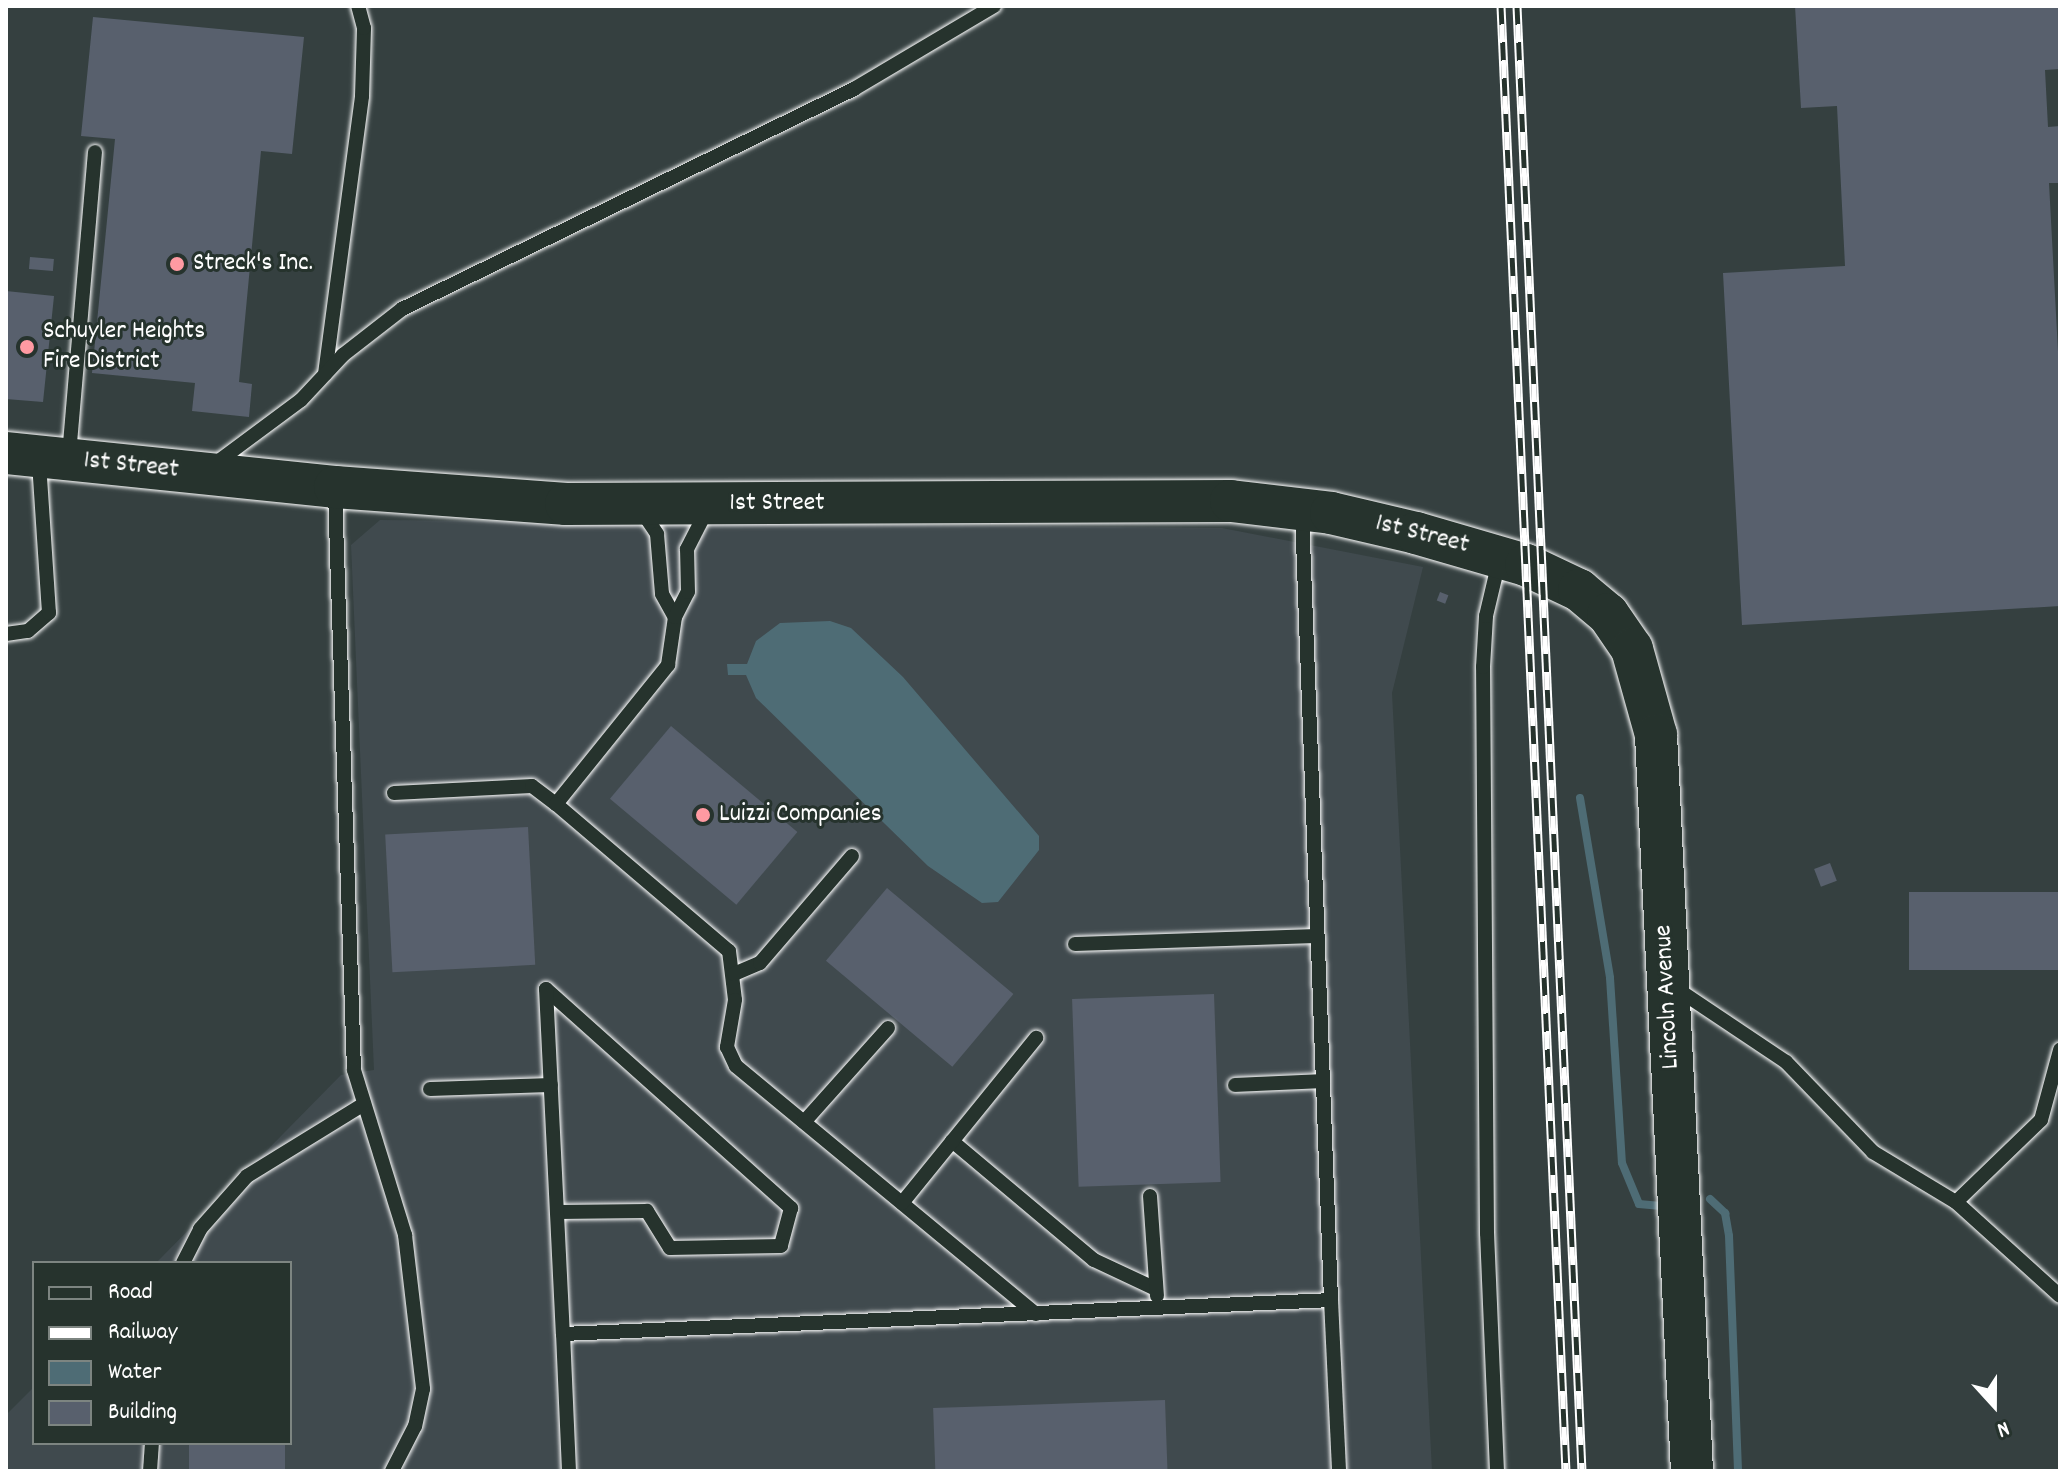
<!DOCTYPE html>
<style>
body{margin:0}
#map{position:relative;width:2066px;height:1477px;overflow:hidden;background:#354040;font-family:Dekko,sans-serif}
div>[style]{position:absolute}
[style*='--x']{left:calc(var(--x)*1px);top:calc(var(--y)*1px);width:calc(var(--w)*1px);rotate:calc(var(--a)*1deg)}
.built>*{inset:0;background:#404a4e}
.water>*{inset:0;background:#4e6c75}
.stream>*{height:8px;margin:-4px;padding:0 4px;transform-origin:4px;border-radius:4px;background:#4e6c75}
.building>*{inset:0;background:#58606d;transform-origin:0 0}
.roads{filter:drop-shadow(0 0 2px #fff) drop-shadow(0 0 2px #fff)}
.lane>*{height:14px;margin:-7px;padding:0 7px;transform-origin:7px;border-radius:7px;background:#26332d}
.secondary>*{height:42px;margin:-21px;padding:0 21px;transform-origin:21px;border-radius:21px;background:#26332d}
.rail>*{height:9px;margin-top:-4.5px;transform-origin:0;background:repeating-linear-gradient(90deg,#26332d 0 18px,#fff 0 36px);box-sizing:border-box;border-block:2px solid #fff}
.dots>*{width:22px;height:22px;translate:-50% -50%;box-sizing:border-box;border:4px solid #26332d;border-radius:50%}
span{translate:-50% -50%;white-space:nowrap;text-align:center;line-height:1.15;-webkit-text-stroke:6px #26332d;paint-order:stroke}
.poi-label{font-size:26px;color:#fff}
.left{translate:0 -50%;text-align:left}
.street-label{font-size:26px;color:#fff}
.frame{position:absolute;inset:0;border:8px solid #fff;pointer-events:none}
.legend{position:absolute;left:32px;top:1261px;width:260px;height:184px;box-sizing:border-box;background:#26332d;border:2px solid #7d8581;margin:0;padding:10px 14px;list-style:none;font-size:24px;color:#fff}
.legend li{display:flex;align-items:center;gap:16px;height:40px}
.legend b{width:40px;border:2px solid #7d8581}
.north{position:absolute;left:1954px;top:1365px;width:80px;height:80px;-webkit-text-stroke:6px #26332d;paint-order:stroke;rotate:159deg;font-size:22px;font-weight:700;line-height:32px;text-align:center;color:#fff}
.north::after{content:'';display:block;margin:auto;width:28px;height:36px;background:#fff;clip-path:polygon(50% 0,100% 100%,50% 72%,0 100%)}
</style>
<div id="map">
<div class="built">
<div style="clip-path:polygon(380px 520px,1222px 528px,1423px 567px,1392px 693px,1432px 1471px,6px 1471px,6px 1415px,34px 1387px,34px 1443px,290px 1443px,290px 1263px,156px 1263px,341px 1075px,374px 1070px,351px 545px)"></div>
</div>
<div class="water">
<div style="clip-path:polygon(830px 621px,851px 628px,903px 677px,1039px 836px,1039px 850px,998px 902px,982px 903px,928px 866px,756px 698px,746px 675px,728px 675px,727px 664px,747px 664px,756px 641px,780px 623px)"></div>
</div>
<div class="stream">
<div style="--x:1580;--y:798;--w:182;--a:80.5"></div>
<div style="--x:1610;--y:978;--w:185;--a:86.3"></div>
<div style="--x:1622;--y:1163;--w:44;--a:67.5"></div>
<div style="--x:1639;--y:1204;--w:22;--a:5"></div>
<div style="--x:1710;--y:1199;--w:21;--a:43"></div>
<div style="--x:1725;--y:1213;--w:23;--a:80"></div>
<div style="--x:1729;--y:1236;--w:235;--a:87.8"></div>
</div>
<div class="building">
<div style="clip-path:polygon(1795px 6px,2060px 6px,2060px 69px,2045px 70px,2048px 127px,2060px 126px,2060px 183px,2049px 183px,2060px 389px,2060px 606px,1742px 625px,1723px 273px,1845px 266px,1837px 106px,1801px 108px)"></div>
<div style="clip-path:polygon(93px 17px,304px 37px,292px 154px,261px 151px,239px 382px,252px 384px,249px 417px,192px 411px,195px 383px,92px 373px,115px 139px,81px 136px)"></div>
<div style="left:30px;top:257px;width:24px;height:12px;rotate:5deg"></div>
<div style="clip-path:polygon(6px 291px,54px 296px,43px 402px,6px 399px)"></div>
<div style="left:1440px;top:592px;width:9px;height:9px;rotate:21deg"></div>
<div style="left:671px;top:726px;width:165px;height:95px;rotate:40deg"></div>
<div style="left:528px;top:827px;width:138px;height:143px;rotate:87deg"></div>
<div style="left:1830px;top:863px;width:19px;height:17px;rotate:69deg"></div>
<div style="left:887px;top:888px;width:165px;height:95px;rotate:40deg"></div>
<div style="left:2060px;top:892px;width:78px;height:151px;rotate:90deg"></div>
<div style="left:1214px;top:994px;width:188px;height:142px;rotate:88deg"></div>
<div style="left:1165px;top:1400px;width:71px;height:232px;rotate:88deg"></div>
<div style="left:189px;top:1443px;width:96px;height:28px"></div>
</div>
<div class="roads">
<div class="lane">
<div style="--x:325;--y:374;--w:280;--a:-82.4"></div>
<div style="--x:362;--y:96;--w:68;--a:-88.3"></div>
<div style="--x:364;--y:28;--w:23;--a:-105"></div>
<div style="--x:69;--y:455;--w:304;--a:-85.1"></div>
<div style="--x:212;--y:466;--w:111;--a:-36.6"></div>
<div style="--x:301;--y:400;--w:62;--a:-47"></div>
<div style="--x:343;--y:355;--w:75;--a:-37.9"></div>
<div style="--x:402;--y:309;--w:503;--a:-25.95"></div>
<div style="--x:854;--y:89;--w:163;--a:-30.7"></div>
<div style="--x:335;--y:492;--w:578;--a:88.12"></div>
<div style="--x:354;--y:1070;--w:173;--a:72.8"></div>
<div style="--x:405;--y:1235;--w:155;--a:83.3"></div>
<div style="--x:423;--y:1389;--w:38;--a:102"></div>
<div style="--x:415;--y:1426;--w:51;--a:117.1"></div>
<div style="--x:641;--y:510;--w:29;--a:56"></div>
<div style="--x:657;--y:534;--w:60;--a:85.2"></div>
<div style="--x:662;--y:594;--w:26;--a:61"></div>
<div style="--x:6;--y:634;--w:22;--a:-8"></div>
<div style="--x:28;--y:631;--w:28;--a:-41"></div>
<div style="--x:49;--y:613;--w:152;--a:-93.8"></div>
<div style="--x:394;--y:793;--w:138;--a:-2.9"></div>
<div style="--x:532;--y:786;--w:30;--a:37"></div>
<div style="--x:556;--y:804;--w:179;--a:-51.1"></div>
<div style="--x:668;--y:665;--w:49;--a:-81.7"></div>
<div style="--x:675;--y:617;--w:28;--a:-63"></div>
<div style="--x:688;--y:592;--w:43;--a:-91.3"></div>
<div style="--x:687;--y:549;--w:44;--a:-62.9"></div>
<div style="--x:556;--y:804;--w:227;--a:40.4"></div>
<div style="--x:729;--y:951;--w:49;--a:83"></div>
<div style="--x:735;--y:1000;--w:48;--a:99.7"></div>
<div style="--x:727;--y:1047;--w:21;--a:65"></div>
<div style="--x:736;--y:1066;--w:389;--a:39.6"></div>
<div style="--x:1075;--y:944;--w:242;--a:-1.9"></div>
<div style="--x:734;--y:974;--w:28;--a:-23"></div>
<div style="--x:760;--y:963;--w:141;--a:-49.3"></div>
<div style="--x:546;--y:989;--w:329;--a:41.8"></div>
<div style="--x:791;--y:1208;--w:39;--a:105"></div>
<div style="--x:781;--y:1246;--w:111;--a:179"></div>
<div style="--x:670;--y:1248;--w:44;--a:-121.9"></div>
<div style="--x:647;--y:1211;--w:89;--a:179.4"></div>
<div style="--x:546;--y:989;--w:345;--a:87.2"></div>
<div style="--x:1677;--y:989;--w:131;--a:33.8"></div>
<div style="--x:1786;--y:1062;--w:125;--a:46"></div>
<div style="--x:1873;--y:1152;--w:97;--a:31.1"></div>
<div style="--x:1956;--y:1202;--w:140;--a:42.1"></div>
<div style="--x:1235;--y:1085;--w:88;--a:-2.6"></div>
<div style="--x:430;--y:1089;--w:121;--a:-1.9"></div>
<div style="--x:804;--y:1122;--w:126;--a:-48.2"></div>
<div style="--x:952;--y:1141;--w:185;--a:40"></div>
<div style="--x:1094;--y:1260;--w:68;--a:25.1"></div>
<div style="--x:1150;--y:1196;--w:100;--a:86"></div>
<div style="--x:1956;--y:1202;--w:118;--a:-44"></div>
<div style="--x:2041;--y:1120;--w:73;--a:-74.8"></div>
<div style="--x:902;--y:1203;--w:213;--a:-50.9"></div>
<div style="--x:183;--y:1263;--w:38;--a:-63"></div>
<div style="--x:200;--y:1229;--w:71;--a:-48.4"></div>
<div style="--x:247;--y:1176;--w:137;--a:-31.6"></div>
<div style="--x:1331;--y:1300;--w:171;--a:87.3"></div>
<div style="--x:150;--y:1471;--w:28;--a:-86"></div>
<div style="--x:569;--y:1471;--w:137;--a:-92.5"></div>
<div style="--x:563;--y:1334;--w:769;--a:-2.53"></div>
<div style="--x:1331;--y:1300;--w:788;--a:-92.11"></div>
<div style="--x:1497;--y:1471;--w:238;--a:-92.4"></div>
<div style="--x:1487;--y:1233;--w:566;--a:-90.4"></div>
<div style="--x:1483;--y:667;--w:51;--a:-86.6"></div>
<div style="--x:1486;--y:616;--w:57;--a:-76.7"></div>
</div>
<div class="secondary">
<div style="--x:6;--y:453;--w:331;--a:5.9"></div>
<div style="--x:335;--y:487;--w:232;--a:4.2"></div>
<div style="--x:566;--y:504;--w:665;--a:-0.26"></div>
<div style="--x:1231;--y:501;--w:101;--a:6.8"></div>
<div style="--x:1331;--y:513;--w:87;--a:13.2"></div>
<div style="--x:1416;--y:533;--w:115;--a:16.2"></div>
<div style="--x:1526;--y:565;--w:59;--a:25.3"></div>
<div style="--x:1579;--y:590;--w:38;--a:40"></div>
<div style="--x:1608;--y:614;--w:42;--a:55.6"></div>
<div style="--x:1632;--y:649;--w:89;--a:74.4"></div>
<div style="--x:1656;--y:735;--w:737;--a:87.2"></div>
</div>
</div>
<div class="rail">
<div style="--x:1501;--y:6;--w:1466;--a:87.46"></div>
<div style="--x:1517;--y:6;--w:1466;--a:87.46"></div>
</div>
<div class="dots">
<div style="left:177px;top:264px;background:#ff9aa2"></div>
<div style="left:27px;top:347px;background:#ff9aa2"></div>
<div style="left:703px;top:815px;background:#ff9aa2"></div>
</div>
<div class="poi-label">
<span class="left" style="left:193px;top:264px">Streck's Inc.</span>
<span class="left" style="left:43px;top:347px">Schuyler Heights<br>Fire District</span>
<span class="left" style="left:719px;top:815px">Luizzi Companies</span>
</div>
<div class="street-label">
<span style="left:131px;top:466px;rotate:6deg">1st Street</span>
<span style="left:777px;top:504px">1st Street</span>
<span style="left:1422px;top:535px;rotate:14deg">1st Street</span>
<span style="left:1668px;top:997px;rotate:-93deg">Lincoln Avenue</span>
</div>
<div class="frame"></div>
<ul class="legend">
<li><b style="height:10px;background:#26332d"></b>Road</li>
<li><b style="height:10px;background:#fff"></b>Railway</li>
<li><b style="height:22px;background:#4e6c75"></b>Water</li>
<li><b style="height:22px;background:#58606d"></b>Building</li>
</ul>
<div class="north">N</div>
</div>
